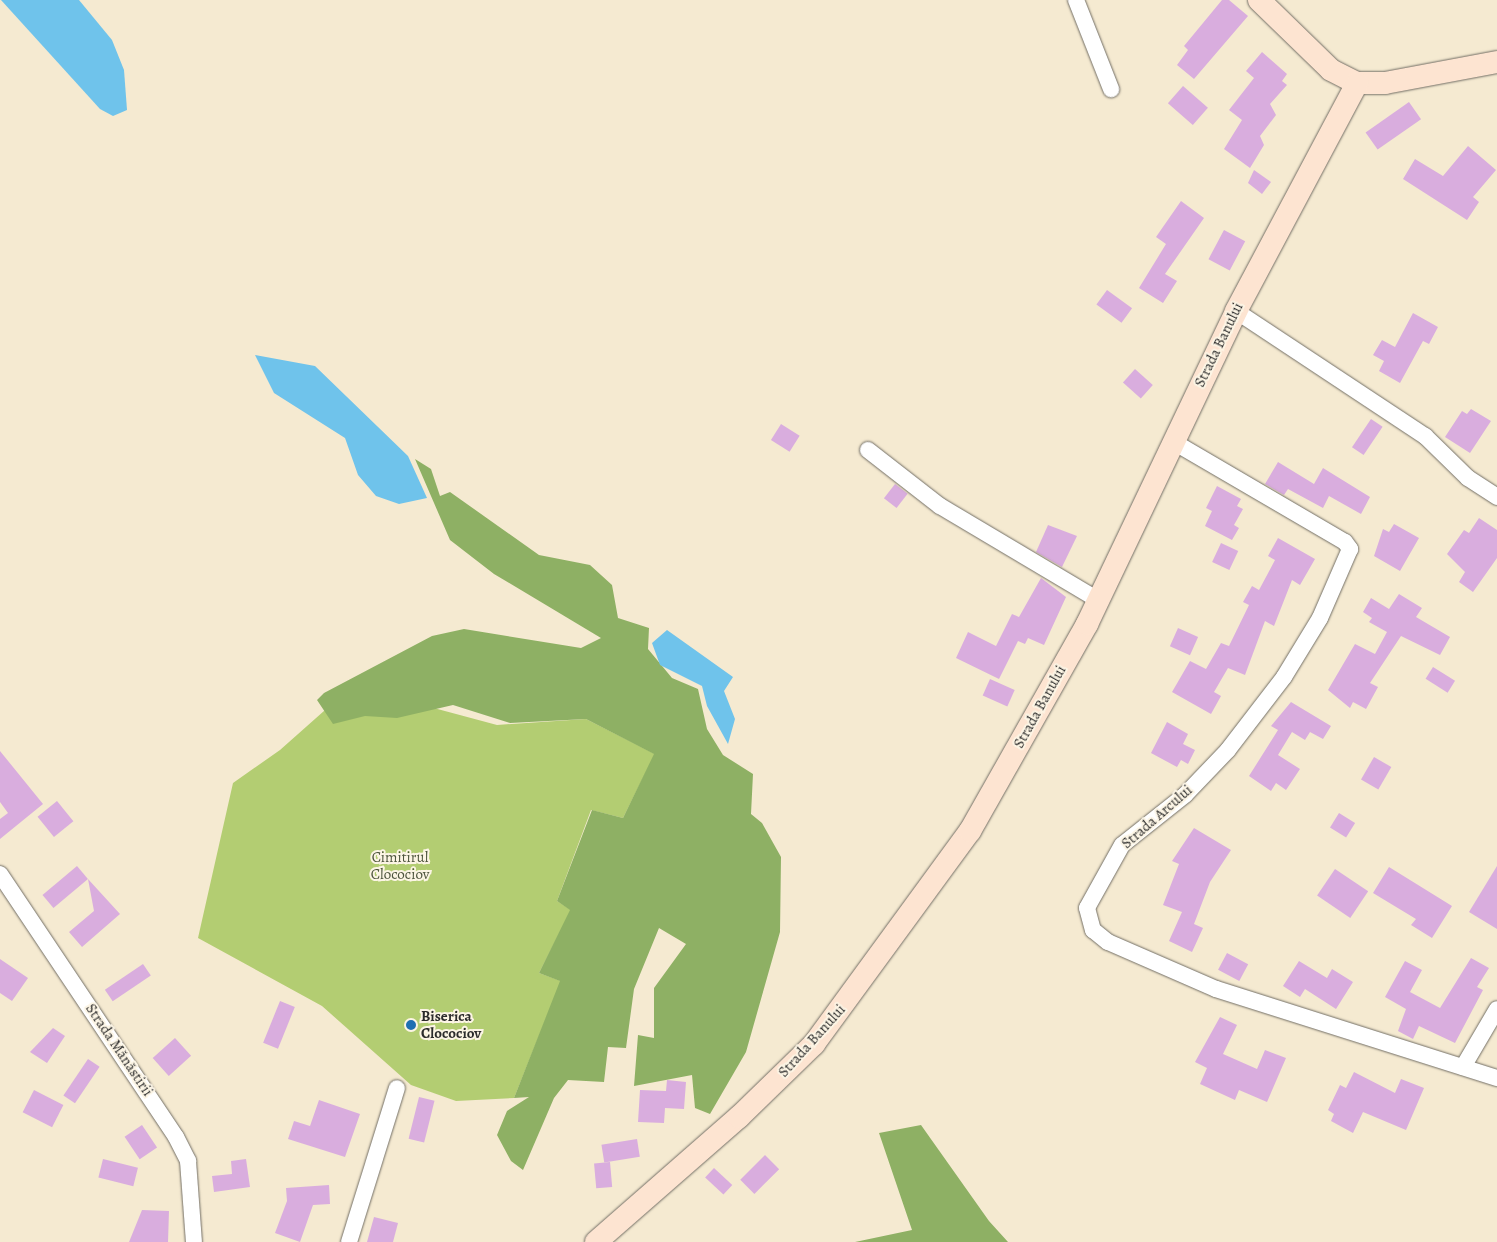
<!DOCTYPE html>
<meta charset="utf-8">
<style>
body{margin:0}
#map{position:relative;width:1497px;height:1242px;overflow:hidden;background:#f5ead1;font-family:Alegreya,serif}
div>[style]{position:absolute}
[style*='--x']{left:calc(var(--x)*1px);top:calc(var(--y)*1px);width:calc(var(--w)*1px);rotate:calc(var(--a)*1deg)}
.green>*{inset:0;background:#b3cd72}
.forest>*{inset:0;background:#8eb064}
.water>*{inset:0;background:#6fc3eb}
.building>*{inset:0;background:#d9adde;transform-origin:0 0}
.roads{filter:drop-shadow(0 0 1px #726e65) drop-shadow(0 0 1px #726e65)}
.street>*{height:16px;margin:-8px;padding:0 8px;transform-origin:8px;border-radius:8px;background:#fff}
.secondary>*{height:22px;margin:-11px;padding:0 11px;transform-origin:11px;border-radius:11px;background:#fde4d1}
.dots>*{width:14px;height:14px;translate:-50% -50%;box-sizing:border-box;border:2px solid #fcf5e5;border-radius:50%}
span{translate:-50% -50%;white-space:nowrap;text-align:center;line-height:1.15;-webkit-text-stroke:4px #fcf5e5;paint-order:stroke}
.street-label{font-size:15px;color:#2b2b2b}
.park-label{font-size:15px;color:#4d543d}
.poi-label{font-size:15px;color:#2b2b2b;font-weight:700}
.left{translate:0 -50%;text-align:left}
</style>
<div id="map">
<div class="green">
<div style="clip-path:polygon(342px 695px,430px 707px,497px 725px,586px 719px,655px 754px,623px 818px,591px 810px,557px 901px,571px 910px,539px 973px,561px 981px,514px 1098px,456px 1101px,411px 1085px,322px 1006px,198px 938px,233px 783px,280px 750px)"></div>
</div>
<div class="forest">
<div style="clip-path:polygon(415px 459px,431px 469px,440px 496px,450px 492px,539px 555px,590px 565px,612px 585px,618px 618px,649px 628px,648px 649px,672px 678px,698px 689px,707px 729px,723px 755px,753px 774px,751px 814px,762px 823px,781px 857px,780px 932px,746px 1052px,710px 1114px,695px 1108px,692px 1075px,634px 1086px,638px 1035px,654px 1038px,654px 988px,686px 944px,659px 928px,634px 989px,626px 1048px,608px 1047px,604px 1082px,568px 1080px,554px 1098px,523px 1170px,511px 1161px,497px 1135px,507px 1111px,529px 1097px,514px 1098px,560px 981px,539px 973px,570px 910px,557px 901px,592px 810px,623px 818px,654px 754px,586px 719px,510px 723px,453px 705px,397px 718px,365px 716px,333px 724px,317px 700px,324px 693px,432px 636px,464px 629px,581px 648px,601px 638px,494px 574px,450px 540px)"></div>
<div style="clip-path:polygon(921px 1125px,989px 1221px,1008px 1242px,855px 1242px,912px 1230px,879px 1133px)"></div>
</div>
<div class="water">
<div style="clip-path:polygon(1px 0,79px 0,112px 40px,124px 70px,127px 110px,113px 116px,100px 109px)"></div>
<div style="clip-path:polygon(255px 355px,315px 366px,408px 456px,427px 498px,399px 504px,376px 496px,358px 475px,345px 438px,274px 393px)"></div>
<div style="clip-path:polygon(667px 630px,733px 677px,724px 691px,735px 719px,728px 744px,707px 706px,702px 686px,660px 665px,652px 643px)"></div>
</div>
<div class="building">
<div style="clip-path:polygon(1222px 0,1229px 0,1248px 16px,1194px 79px,1177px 65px,1188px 50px,1184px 46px)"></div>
<div style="clip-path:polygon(1262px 52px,1287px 74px,1282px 81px,1287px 85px,1270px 104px,1276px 115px,1260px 136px,1264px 145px,1250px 168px,1224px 149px,1242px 120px,1229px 110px,1254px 78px,1246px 71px)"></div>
<div style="left:1183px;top:86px;width:33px;height:23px;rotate:41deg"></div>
<div style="left:1409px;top:102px;width:21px;height:53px;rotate:55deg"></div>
<div style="clip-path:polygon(1468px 146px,1496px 170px,1473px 197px,1479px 202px,1467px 220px,1403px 179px,1415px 159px,1443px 176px)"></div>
<div style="clip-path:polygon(1254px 170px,1271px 182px,1262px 194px,1248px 183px)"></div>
<div style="clip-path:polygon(1181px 201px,1204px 218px,1165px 274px,1177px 281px,1163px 303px,1139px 288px,1166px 244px,1156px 237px)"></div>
<div style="left:1224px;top:230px;width:24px;height:33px;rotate:28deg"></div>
<div style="left:1107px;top:290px;width:31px;height:18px;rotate:36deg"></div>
<div style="clip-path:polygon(1413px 313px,1438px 327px,1429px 344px,1423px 341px,1400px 383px,1379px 371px,1384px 361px,1373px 355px,1382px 340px,1395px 347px)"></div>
<div style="left:1135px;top:369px;width:24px;height:18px;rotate:42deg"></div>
<div style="clip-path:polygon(1471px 409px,1491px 421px,1470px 453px,1445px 437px,1462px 411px,1467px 414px)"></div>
<div style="left:1371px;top:419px;width:14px;height:34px;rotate:34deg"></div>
<div style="left:781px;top:424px;width:22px;height:19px;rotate:32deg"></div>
<div style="clip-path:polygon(1278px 462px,1314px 484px,1323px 468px,1370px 497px,1361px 514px,1329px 496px,1323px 508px,1288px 489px,1284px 495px,1265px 484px)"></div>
<div style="left:895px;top:484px;width:16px;height:18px;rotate:38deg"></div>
<div style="clip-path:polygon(1217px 486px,1241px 499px,1237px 506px,1243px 509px,1234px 525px,1239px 528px,1232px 540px,1205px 526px,1212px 511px,1206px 508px)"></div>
<div style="clip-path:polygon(1479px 518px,1497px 530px,1497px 558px,1473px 592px,1459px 582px,1465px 572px,1447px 554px,1464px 530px,1469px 533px)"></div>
<div style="clip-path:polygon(1394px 524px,1419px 538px,1400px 571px,1374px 556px,1383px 529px,1389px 532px)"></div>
<div style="clip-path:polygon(1048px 525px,1077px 536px,1062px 567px,1036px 552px)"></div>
<div style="clip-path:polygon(1278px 538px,1315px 559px,1300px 585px,1292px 580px,1274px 626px,1265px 621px,1245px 675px,1228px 668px,1214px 692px,1221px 696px,1211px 714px,1172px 692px,1190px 661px,1206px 669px,1221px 643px,1229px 646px,1249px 605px,1243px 602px,1252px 586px,1259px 590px,1275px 560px,1268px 556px)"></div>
<div style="left:1221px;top:543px;width:19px;height:21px;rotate:25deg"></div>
<div style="clip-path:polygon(1041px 578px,1066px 597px,1044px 645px,1028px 638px,1025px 644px,1018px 641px,999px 679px,956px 658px,968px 632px,996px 646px,1012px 614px,1019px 617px)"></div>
<div style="clip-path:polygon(1399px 594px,1422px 608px,1416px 617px,1450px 637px,1440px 655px,1401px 636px,1370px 683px,1378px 687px,1366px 709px,1353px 702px,1350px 708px,1328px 690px,1355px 644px,1375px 654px,1387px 632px,1369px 622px,1372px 618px,1363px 612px,1371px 598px,1389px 609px)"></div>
<div style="left:1178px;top:628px;width:22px;height:20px;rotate:24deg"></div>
<div style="left:1433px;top:667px;width:26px;height:14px;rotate:32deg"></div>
<div style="left:990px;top:679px;width:27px;height:18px;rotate:24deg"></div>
<div style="clip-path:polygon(1291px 702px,1331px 726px,1323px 739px,1310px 732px,1305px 740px,1292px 732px,1278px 755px,1300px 769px,1286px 790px,1276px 783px,1271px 791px,1249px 776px,1278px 730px,1271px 726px)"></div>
<div style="clip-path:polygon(1167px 722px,1188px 734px,1183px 744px,1195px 750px,1188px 764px,1181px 760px,1177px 767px,1151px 753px)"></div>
<div style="clip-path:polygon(0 751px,43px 804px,0 839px,0 819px,8px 813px,0 802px)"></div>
<div style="left:1374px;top:757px;width:20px;height:26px;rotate:30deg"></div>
<div style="left:57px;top:801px;width:26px;height:25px;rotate:51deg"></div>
<div style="left:1339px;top:813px;width:19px;height:17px;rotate:32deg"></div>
<div style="clip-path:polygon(1194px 828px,1231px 850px,1210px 882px,1194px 924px,1203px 928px,1192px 952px,1169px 941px,1182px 912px,1163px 905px,1179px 864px,1172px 861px)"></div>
<div style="left:77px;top:866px;width:17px;height:45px;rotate:50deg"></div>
<div style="clip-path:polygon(1497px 866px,1497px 929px,1469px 912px)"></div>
<div style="clip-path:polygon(1389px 867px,1452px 906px,1432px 938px,1411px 925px,1416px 919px,1373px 893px)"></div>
<div style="left:1335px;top:869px;width:40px;height:32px;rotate:34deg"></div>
<div style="clip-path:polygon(88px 879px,120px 914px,82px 947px,69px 932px,94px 911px)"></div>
<div style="left:1227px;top:953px;width:24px;height:19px;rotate:28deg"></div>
<div style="clip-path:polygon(1471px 958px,1489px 968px,1477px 987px,1483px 990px,1455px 1043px,1419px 1026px,1413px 1039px,1398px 1031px,1406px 1009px,1385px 997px,1405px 961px,1422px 970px,1410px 992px,1440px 1008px)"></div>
<div style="clip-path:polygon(0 959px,28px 978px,12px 1001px,0 993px)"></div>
<div style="clip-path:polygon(1299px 961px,1327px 978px,1332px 969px,1353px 982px,1336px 1009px,1305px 989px,1300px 997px,1283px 986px)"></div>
<div style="left:143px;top:964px;width:14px;height:46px;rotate:56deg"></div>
<div style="left:280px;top:1001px;width:16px;height:45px;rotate:22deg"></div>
<div style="clip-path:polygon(1220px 1017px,1237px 1025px,1223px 1054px,1257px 1069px,1265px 1050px,1286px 1058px,1267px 1102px,1239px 1090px,1235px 1100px,1200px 1084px,1207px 1068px,1195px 1062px)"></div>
<div style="clip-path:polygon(53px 1028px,65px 1036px,47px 1063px,30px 1052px)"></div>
<div style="left:175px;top:1038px;width:24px;height:30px;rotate:48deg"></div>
<div style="left:88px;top:1059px;width:14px;height:44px;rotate:34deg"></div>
<div style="clip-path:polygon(1354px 1072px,1395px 1093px,1401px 1079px,1424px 1088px,1406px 1130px,1363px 1112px,1353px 1133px,1331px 1121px,1334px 1114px,1328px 1110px,1340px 1085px,1346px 1088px)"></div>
<div style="clip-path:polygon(667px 1080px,686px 1082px,684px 1109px,665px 1108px,664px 1123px,638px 1122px,640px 1090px,666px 1091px)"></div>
<div style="left:34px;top:1090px;width:33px;height:25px;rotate:27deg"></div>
<div style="left:419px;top:1097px;width:16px;height:43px;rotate:14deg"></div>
<div style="clip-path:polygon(319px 1100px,360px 1114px,345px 1157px,288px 1139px,294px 1121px,310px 1126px)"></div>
<div style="left:142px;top:1125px;width:27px;height:21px;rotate:56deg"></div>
<div style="left:637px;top:1139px;width:18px;height:36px;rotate:81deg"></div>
<div style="left:765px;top:1155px;width:20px;height:35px;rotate:45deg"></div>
<div style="left:103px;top:1159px;width:36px;height:19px;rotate:14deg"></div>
<div style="clip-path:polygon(246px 1159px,250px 1187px,214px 1192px,212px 1176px,232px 1174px,231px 1161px)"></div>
<div style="left:610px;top:1162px;width:25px;height:16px;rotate:85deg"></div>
<div style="left:714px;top:1168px;width:25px;height:13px;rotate:43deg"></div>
<div style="clip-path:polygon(329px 1185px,330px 1204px,313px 1205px,300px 1242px,275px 1233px,287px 1201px,286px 1188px)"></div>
<div style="clip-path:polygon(142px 1210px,169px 1211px,168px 1242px,129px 1242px)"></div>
<div style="clip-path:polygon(374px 1217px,398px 1223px,393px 1242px,367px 1242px)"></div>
</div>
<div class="roads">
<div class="street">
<div style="--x:1076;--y:0;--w:96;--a:68.5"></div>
<div style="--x:1236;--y:311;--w:227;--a:33.5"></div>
<div style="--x:1425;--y:436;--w:60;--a:44.3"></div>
<div style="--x:1468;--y:478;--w:35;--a:33"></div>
<div style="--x:1172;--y:441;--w:200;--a:30.3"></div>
<div style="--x:1345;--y:542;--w:9;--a:54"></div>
<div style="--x:1350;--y:549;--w:75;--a:113.5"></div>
<div style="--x:1320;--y:618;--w:69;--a:121.4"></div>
<div style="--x:1284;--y:677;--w:92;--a:127.5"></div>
<div style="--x:1228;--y:750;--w:62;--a:133.7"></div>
<div style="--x:1185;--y:795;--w:80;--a:141.6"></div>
<div style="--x:1122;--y:845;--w:72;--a:119.1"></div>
<div style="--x:1087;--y:908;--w:23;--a:75"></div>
<div style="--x:1093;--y:930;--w:19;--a:39"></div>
<div style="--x:1108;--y:942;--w:118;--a:23.5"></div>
<div style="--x:1216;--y:989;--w:295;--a:17.6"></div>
<div style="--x:868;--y:450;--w:91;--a:37.9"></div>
<div style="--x:940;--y:506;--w:184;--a:30.7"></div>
<div style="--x:0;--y:874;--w:316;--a:56.2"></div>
<div style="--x:176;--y:1137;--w:27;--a:63"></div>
<div style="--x:188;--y:1161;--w:81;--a:85.8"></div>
<div style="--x:1463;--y:1067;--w:67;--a:-59.6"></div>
<div style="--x:349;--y:1242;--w:161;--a:-72.7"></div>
</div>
<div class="secondary">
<div style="--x:1259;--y:0;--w:100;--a:44.2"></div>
<div style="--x:1331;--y:70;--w:29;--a:27"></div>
<div style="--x:1357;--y:83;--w:28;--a:0"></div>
<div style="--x:1385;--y:83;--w:114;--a:-10.6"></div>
<div style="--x:596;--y:1242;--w:190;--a:-41.2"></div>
<div style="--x:739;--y:1117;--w:105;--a:-44.2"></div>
<div style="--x:814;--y:1044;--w:264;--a:-53.8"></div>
<div style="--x:970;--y:831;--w:238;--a:-60.5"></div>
<div style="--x:1087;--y:624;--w:347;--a:-64.5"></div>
<div style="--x:1236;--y:311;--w:258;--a:-62"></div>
</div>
</div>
<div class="dots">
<div style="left:411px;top:1025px;background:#1f6fb2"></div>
</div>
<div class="street-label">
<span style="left:1219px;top:345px;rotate:-64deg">Strada Banului</span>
<span style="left:1040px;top:707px;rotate:-61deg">Strada Banului</span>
<span style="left:1157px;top:817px;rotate:-41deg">Strada Arcului</span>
<span style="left:812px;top:1041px;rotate:-48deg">Strada Banului</span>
<span style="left:119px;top:1050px;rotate:56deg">Strada Mănăstirii</span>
</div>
<div class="park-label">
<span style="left:400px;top:866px">Cimitirul<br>Clocociov</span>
</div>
<div class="poi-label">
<span class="left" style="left:421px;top:1025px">Biserica<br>Clocociov</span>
</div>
</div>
